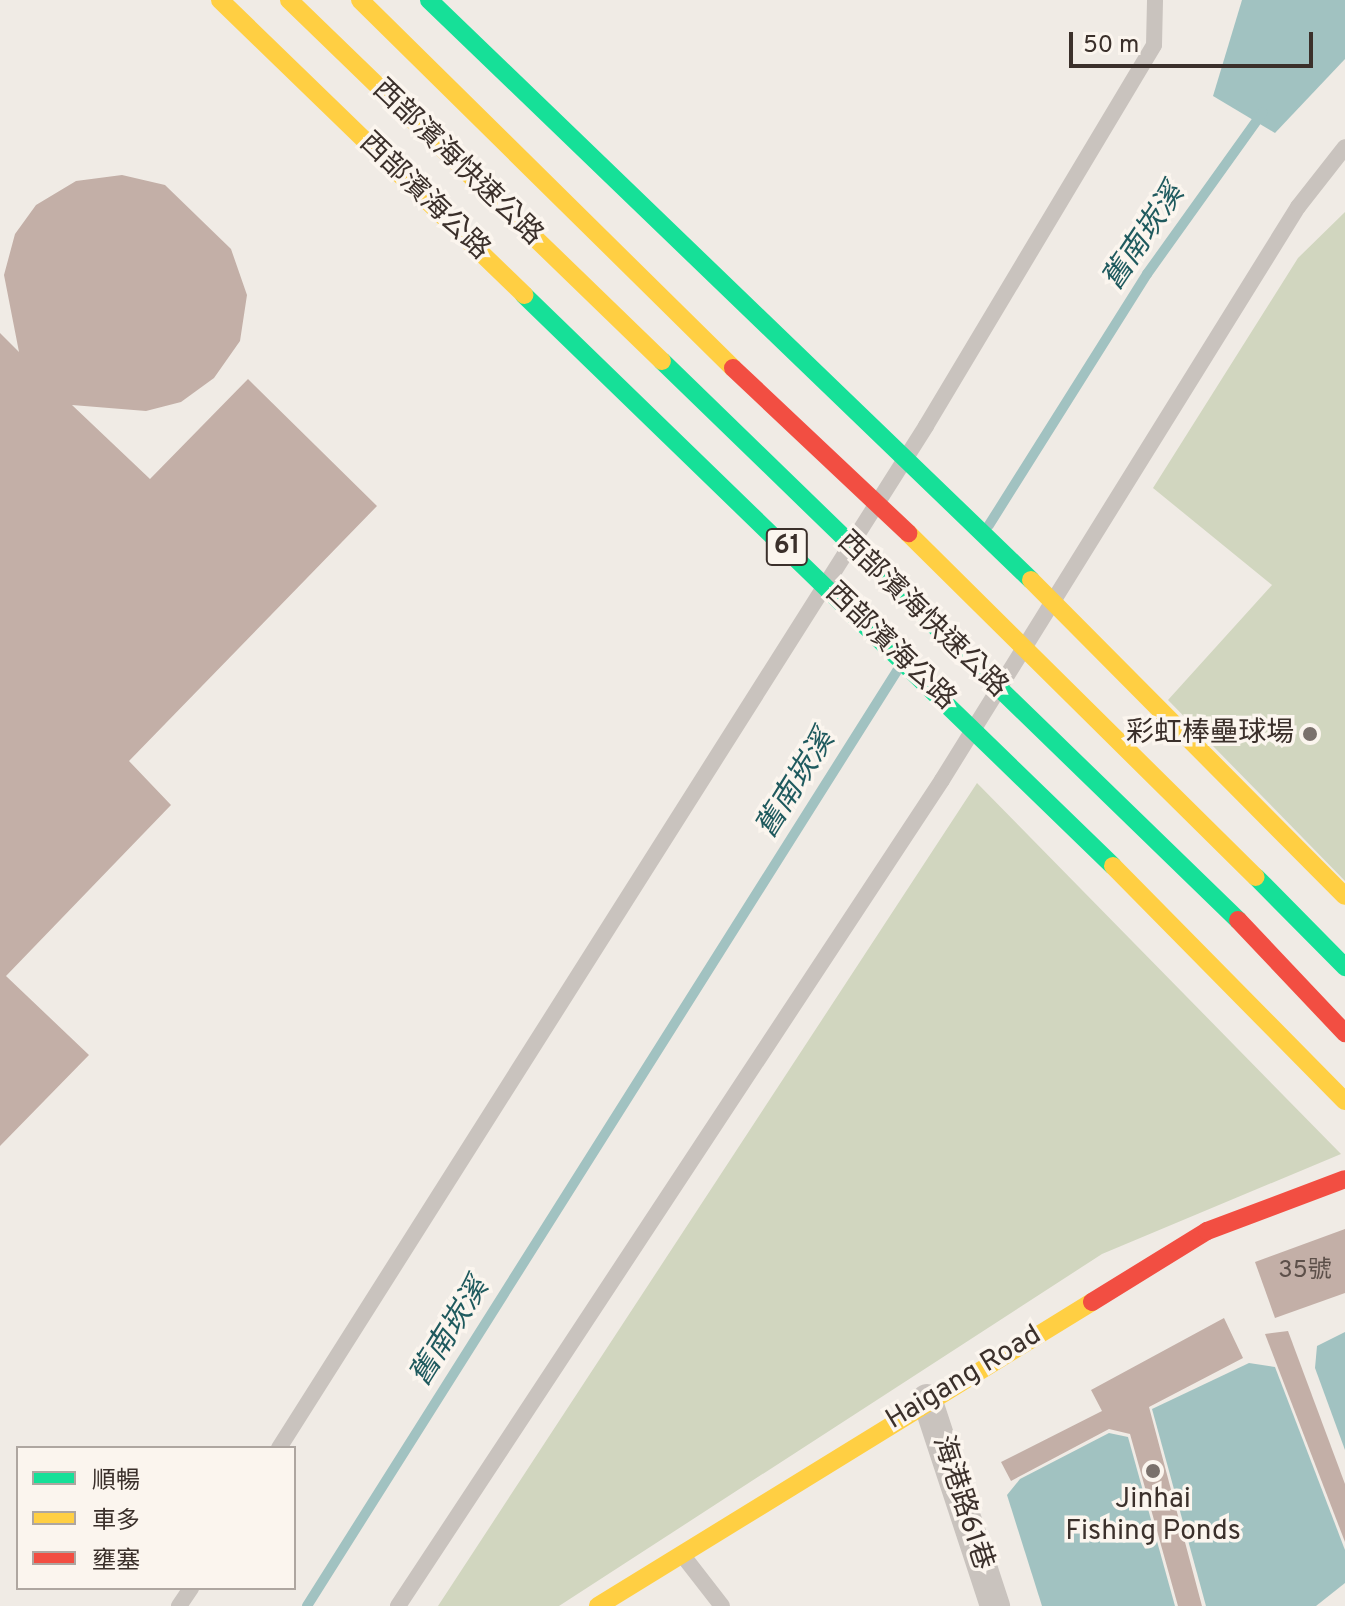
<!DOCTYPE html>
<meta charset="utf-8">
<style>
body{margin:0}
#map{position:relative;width:1345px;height:1606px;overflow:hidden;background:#f0ebe5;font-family:Overpass,"Noto Sans TC",sans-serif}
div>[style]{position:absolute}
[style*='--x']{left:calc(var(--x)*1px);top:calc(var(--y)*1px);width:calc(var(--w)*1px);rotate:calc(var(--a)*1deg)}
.green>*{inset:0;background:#d1d6bf}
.water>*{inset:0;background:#a1c2c1}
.stream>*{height:10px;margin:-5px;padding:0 5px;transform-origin:5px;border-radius:5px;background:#a1c2c1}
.building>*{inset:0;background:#c3afa7}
.lane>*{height:16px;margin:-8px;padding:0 8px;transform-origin:8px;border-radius:8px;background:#c9c3be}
.street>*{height:30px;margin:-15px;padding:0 15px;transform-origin:15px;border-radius:15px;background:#c9c3be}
.slow>*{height:18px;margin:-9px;padding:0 9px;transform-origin:9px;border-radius:9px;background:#ffcf43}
.jam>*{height:18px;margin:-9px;padding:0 9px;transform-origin:9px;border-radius:9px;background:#f24e42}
.fast-bridge>*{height:18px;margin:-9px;padding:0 9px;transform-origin:9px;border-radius:9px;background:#16e098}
.slow-bridge>*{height:18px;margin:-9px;padding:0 9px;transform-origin:9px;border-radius:9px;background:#ffcf43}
.jam-bridge>*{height:18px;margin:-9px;padding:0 9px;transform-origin:9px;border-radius:9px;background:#f24e42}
.dots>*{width:22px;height:22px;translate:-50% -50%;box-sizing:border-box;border:4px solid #fbf5ee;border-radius:50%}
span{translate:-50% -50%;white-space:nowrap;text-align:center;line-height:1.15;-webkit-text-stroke:7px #fbf5ee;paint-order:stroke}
.number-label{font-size:24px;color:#5d504a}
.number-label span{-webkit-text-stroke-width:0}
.shield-label span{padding:2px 6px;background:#fbf5ee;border:2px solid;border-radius:6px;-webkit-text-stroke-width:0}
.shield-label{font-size:26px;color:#3b302b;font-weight:700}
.street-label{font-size:28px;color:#3b302b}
.poi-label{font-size:28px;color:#3b302b}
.right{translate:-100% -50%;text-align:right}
.water-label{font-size:30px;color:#1f5a5e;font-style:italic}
.legend{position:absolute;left:16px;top:1446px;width:280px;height:144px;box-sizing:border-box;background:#fbf5ee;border:2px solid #aea6a0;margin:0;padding:10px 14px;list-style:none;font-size:24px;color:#3b302b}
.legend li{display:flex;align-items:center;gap:16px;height:40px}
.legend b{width:40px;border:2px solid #aea6a0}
.scale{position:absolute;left:1069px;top:32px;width:244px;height:36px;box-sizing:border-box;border:4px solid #3b302b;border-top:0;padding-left:10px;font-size:24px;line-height:28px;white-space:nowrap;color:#3b302b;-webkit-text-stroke:6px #fbf5ee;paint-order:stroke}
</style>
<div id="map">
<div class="green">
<div style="clip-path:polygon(1345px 212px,1345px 881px,1168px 700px,1272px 585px,1153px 488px,1298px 258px)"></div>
<div style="clip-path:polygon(977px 783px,1341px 1154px,1102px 1254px,559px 1606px,438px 1606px)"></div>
</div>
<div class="water">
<div style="clip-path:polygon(1242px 0,1345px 0,1345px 59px,1275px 133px,1213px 96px)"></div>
<div style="clip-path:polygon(1345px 1332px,1345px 1450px,1315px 1368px,1317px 1346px)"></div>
<div style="clip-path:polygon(1249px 1363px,1275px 1367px,1345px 1550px,1345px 1583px,1316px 1606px,1206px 1606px,1152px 1409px)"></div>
<div style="clip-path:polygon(1109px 1433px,1128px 1437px,1175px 1606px,1042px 1606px,1007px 1495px,1020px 1479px)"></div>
</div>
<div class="stream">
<div style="--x:989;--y:525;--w:297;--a:-57.8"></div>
<div style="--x:1147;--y:274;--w:199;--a:-54.4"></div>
<div style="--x:307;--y:1606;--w:1106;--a:-57.75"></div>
</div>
<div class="building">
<div style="clip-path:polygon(122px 175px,165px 185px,231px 249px,247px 295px,240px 341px,214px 378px,181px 402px,146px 411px,72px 405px,150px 479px,248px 379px,377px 506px,129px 761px,171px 805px,6px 976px,89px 1055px,0 1146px,0 333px,19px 352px,4px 275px,15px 234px,36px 205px,76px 181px)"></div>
<div style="clip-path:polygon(1345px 1229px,1345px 1293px,1275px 1318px,1255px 1262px)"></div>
<div style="clip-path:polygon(1224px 1318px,1243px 1358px,1149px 1407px,1202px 1606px,1178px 1606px,1130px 1434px,1109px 1429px,1011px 1481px,1001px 1462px,1102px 1411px,1091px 1390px)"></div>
<div style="clip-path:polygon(1288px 1331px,1345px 1484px,1345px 1542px,1265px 1334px)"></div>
</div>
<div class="lane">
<div style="--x:279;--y:1448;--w:1210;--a:-57.66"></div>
<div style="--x:926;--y:426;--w:444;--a:-59.1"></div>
<div style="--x:1154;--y:45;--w:45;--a:-88.7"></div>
<div style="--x:684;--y:1557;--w:62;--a:52.2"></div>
<div style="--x:179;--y:1606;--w:22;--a:-56"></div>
<div style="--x:398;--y:1606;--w:989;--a:-56.63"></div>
<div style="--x:942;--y:780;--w:675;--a:-58.15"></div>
<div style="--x:1298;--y:207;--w:76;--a:-51.9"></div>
</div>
<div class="street">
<div style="--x:927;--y:1399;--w:218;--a:71.8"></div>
</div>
<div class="slow">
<div style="--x:598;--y:1606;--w:580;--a:-31.61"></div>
</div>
<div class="jam">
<div style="--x:1092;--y:1302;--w:135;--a:-31.7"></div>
<div style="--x:1207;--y:1231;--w:147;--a:-20.6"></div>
</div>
<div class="fast-bridge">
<div style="--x:429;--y:0;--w:836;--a:43.93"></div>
<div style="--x:524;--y:295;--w:820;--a:44.11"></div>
<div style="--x:662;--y:361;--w:803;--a:44.14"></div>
<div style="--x:1256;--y:877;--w:127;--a:45.3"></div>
</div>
<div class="slow-bridge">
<div style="--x:220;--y:0;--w:424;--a:44.1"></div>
<div style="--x:289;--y:0;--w:519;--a:44.06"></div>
<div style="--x:360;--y:0;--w:524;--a:44.61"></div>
<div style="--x:908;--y:533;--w:489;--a:44.7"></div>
<div style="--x:1031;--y:580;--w:445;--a:45.2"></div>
<div style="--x:1113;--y:866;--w:330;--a:45.4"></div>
</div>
<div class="jam-bridge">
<div style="--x:733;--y:368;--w:241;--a:43.3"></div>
<div style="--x:1238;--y:920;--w:156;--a:46.6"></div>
</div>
<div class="dots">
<div style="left:1310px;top:734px;background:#7a716c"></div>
<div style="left:1153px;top:1471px;background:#7a716c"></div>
</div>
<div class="number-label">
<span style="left:1305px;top:1272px">35號</span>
</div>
<div class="shield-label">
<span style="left:787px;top:547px">61</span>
</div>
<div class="street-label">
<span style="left:457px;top:163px;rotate:44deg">西部濱海快速公路</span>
<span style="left:424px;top:197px;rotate:44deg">西部濱海公路</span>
<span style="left:922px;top:615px;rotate:44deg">西部濱海快速公路</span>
<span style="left:890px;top:647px;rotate:44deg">西部濱海公路</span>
<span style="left:964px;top:1378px;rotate:-31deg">Haigang Road</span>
<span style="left:962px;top:1503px;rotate:72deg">海港路61巷</span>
</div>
<div class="poi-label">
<span class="right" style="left:1294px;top:734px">彩虹棒壘球場</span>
<span style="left:1153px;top:1516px">Jinhai<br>Fishing Ponds</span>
</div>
<div class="water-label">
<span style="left:1145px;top:238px;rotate:-56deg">舊南崁溪</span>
<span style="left:797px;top:785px;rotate:-58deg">舊南崁溪</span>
<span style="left:451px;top:1333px;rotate:-58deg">舊南崁溪</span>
</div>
<ul class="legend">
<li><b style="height:10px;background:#16e098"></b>順暢</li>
<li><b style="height:10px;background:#ffcf43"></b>車多</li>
<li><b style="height:10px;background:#f24e42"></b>壅塞</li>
</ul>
<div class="scale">50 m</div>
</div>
